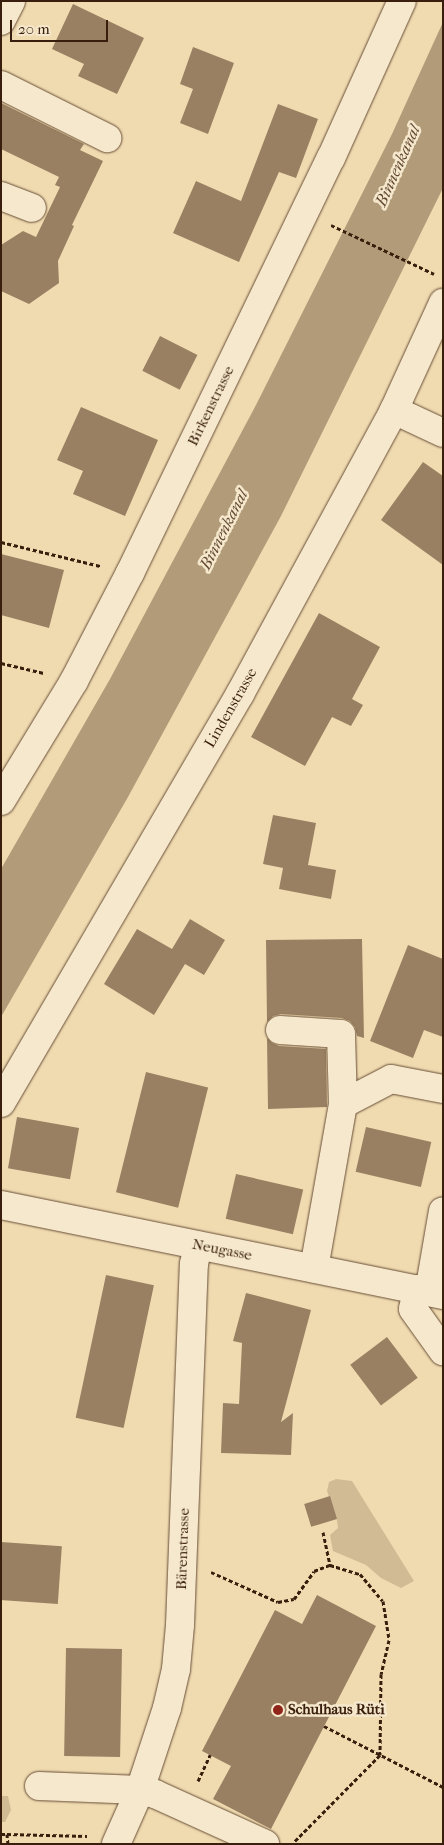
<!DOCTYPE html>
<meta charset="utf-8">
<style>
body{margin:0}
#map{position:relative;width:444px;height:1845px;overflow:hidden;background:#f0dbb1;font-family:"IM FELL French Canon",serif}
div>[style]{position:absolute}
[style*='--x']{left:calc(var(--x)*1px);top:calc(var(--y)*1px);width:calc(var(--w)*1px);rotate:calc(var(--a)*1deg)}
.green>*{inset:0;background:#d1bb95}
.water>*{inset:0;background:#b29b79}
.building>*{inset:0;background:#998062;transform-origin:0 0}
.path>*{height:3px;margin-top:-1.5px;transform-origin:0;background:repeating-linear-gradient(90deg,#3a1e0d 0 4px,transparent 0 6.5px)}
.roads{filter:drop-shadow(0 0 1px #684d36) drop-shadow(0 0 1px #684d36)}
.minor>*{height:28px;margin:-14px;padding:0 14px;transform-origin:14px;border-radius:14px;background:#f5e8cc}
.dots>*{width:14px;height:14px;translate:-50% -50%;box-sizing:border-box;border:2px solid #f5e8cc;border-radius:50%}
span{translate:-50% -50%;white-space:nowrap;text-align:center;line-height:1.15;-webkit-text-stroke:5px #f5e8cc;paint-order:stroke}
.street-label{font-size:15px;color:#3a1e0d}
.poi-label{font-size:15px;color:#3a1e0d;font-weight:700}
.left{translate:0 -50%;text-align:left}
.water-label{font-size:16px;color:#644a33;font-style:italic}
.frame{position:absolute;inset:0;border:2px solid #3a1e0d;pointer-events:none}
.scale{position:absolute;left:10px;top:20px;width:98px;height:22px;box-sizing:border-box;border:2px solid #3a1e0d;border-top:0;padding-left:6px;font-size:15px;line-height:18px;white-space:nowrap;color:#3a1e0d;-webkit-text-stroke:4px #f5e8cc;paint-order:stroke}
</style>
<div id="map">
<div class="green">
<div style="clip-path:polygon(336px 1479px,352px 1481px,414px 1581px,401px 1588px,381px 1578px,366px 1565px,333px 1551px,330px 1535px,338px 1528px,337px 1520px,327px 1491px,329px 1482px)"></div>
<div style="clip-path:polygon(1px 1796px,8px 1796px,11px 1810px,5px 1822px,1px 1822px)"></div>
</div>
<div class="water">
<div style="clip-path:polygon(443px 22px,443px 188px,281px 516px,128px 797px,1px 1017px,1px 869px,110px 679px,257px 403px,392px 134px)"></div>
</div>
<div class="building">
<div style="clip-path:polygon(73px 4px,144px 38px,117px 94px,78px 76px,84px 64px,52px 49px)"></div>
<div style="clip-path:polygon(193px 47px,234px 63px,208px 134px,180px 123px,193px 89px,180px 84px)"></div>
<div style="clip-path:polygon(1px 103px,84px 144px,80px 150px,103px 161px,72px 225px,74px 226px,58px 261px,59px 283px,29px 304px,1px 291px,1px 245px,23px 231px,36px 237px,60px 187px,55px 185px,59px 177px,1px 149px)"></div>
<div style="clip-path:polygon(278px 104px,318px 119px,296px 178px,279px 172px,239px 262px,173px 233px,196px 181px,241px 201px)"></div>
<div style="left:160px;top:336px;width:42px;height:39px;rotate:27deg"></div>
<div style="clip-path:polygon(81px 407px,158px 440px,125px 516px,73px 494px,83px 471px,57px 460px)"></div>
<div style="clip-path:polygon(423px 462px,443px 476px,443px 565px,381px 520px)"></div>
<div style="clip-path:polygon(1px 554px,64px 570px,49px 628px,1px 615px)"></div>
<div style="clip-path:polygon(319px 613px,380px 647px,352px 699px,363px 705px,351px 726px,332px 717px,305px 766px,251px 737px)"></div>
<div style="clip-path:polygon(273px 815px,316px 823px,308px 865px,336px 870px,331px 899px,279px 889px,283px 868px,263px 864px)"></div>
<div style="clip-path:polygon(190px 919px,225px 940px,204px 975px,185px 964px,154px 1015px,104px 984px,137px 929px,172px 949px)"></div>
<div style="clip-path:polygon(362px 939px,364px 1038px,357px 1036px,355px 1027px,350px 1021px,342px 1018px,281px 1014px,273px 1016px,267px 1022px,266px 940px)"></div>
<div style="clip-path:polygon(408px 945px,443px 959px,443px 1037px,424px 1030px,413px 1058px,370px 1041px)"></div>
<div style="clip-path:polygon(267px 1038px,272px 1043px,279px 1046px,326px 1049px,327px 1107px,268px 1109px)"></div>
<div style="left:146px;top:1072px;width:64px;height:124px;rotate:14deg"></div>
<div style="left:17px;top:1117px;width:63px;height:52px;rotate:10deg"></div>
<div style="left:366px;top:1127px;width:67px;height:46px;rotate:13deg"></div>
<div style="left:236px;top:1174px;width:69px;height:46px;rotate:13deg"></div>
<div style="left:106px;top:1275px;width:49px;height:146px;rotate:12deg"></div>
<div style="clip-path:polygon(246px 1293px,311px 1310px,281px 1422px,293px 1413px,291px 1455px,221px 1453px,223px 1403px,239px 1404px,242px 1343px,233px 1341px)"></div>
<div style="left:387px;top:1337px;width:51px;height:46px;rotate:53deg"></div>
<div style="left:330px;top:1496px;width:24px;height:27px;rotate:73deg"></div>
<div style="left:1px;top:1542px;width:61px;height:58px;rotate:4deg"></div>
<div style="clip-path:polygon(317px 1595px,376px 1626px,271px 1829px,213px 1799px,231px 1766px,202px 1751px,275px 1610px,302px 1624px)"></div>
<div style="left:66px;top:1648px;width:56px;height:108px;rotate:1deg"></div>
</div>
<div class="path">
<div style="--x:331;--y:225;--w:114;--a:25.4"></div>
<div style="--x:1;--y:542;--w:102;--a:13.6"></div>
<div style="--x:1;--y:663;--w:44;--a:13.1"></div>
<div style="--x:323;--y:1532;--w:34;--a:78"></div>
<div style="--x:211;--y:1572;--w:73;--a:24.1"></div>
<div style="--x:278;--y:1602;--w:16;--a:-11"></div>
<div style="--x:294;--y:1599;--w:34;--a:-54"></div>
<div style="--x:314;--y:1571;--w:17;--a:-21"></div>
<div style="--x:330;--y:1565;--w:31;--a:17"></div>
<div style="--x:360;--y:1574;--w:35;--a:50"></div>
<div style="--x:383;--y:1601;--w:39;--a:81"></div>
<div style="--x:389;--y:1640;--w:35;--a:103"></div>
<div style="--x:381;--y:1674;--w:81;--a:90.7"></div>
<div style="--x:380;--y:1755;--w:121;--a:134.7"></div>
<div style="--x:324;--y:1726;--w:134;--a:27.1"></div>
<div style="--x:198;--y:1781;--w:29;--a:-65"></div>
<div style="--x:1;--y:1834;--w:6;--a:0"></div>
<div style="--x:8;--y:1844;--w:10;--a:-96"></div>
<div style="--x:7;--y:1834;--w:80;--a:1.4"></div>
</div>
<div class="roads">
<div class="minor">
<div style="--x:1;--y:21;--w:22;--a:-63"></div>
<div style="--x:1;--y:85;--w:119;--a:26.6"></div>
<div style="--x:1;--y:196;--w:33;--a:21"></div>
<div style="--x:394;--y:410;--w:54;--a:25.1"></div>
<div style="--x:1;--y:801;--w:140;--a:-58.7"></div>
<div style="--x:74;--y:681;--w:122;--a:-62.6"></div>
<div style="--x:130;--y:573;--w:461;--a:-64.2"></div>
<div style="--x:331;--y:158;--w:172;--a:-65.7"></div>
<div style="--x:280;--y:1030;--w:61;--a:3.8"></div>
<div style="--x:341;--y:1034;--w:70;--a:88.4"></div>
<div style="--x:343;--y:1104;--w:167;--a:100"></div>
<div style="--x:1;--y:1103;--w:474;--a:-59.7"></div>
<div style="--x:240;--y:694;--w:323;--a:-61.5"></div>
<div style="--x:394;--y:410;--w:118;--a:-65.4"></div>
<div style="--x:343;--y:1104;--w:54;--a:-27.5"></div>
<div style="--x:391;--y:1079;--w:53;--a:10.9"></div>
<div style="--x:1;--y:1205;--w:451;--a:11.5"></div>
<div style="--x:417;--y:1289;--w:20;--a:101"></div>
<div style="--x:413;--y:1309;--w:52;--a:54.5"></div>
<div style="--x:429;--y:1292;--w:82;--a:-80.2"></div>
<div style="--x:39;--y:1786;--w:101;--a:2.3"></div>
<div style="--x:140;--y:1790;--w:16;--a:15"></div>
<div style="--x:155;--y:1794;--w:121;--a:24.4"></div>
<div style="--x:116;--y:1844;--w:59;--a:-66"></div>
<div style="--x:140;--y:1790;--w:86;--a:-71.8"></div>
<div style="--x:167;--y:1708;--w:40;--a:-77"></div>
<div style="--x:176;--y:1669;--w:44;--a:-84.8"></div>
<div style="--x:180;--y:1625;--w:361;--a:-87.8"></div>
<div style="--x:194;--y:1264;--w:19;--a:-78"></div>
</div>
</div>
<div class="dots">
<div style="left:278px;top:1710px;background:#8f2418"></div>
</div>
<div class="street-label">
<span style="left:211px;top:406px;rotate:-64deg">Birkenstrasse</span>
<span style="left:231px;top:708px;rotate:-60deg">Lindenstrasse</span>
<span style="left:222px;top:1250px;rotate:11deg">Neugasse</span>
<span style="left:183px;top:1549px;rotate:-88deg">Bärenstrasse</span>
</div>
<div class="poi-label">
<span class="left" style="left:288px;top:1710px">Schulhaus Rüti</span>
</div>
<div class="water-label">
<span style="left:398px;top:166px;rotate:-66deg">Binnenkanal</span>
<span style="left:224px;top:530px;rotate:-63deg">Binnenkanal</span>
</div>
<div class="frame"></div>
<div class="scale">20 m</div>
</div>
